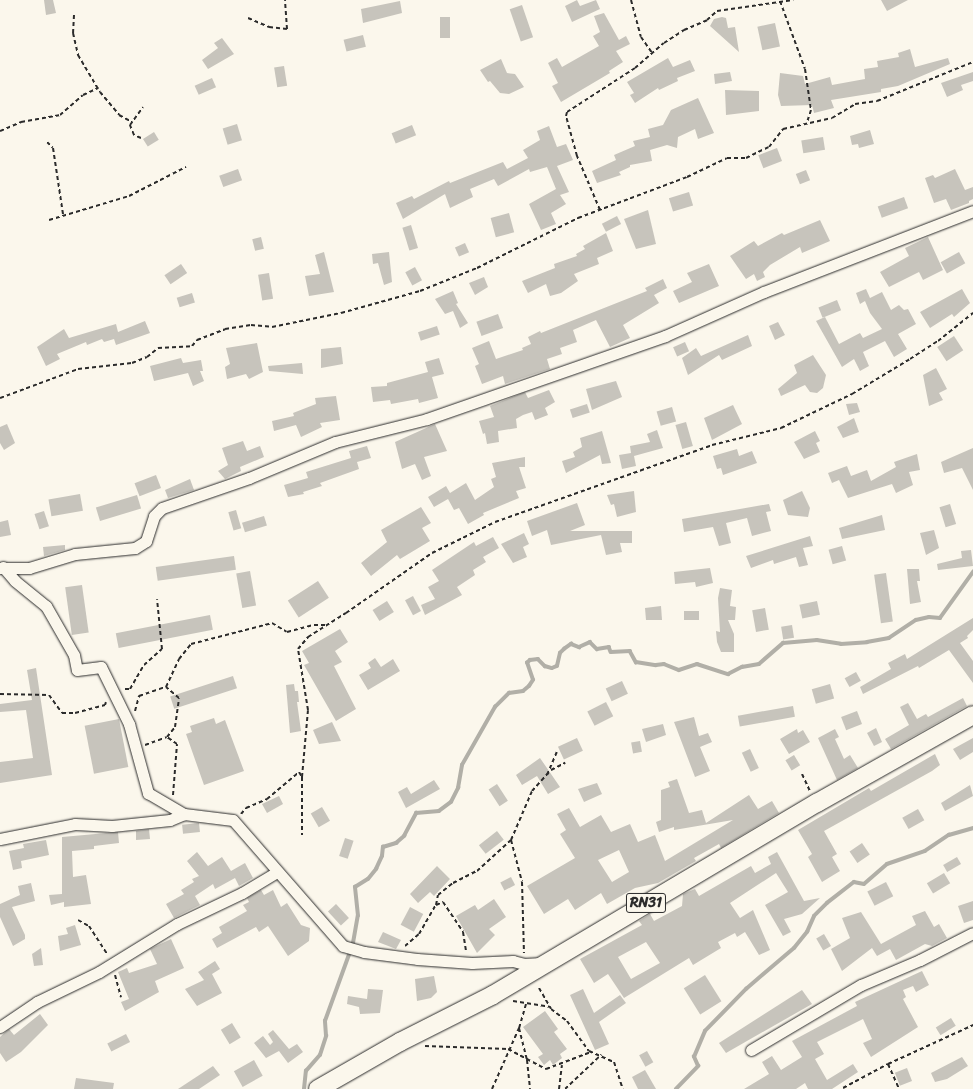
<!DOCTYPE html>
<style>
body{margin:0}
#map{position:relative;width:973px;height:1089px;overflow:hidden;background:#fbf7ec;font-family:Sriracha,sans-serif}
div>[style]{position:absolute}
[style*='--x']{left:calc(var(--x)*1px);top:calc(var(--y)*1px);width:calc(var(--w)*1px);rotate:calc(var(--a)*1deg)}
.stream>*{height:3.5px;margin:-1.75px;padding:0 1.75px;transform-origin:1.75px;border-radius:1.75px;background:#b1afa7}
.building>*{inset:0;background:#c7c4bc;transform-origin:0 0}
.path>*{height:2px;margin-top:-1px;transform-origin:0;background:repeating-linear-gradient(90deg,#2b2b2b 0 4px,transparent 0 7px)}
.roads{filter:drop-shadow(0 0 1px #2b2b2b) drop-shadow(0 0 1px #2b2b2b)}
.street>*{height:11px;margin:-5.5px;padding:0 5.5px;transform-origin:5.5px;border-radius:5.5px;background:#fbf7ec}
.primary>*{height:18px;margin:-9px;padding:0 9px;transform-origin:9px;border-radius:9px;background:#fbf7ec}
span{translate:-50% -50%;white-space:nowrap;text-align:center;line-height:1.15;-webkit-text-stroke:3px #fbf7ec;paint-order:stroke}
.shield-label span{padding:1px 3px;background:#fbf7ec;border:1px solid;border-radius:3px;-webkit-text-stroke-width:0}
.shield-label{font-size:14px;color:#2b2b2b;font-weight:700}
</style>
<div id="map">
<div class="stream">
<div style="--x:353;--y:943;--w:27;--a:-80"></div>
<div style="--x:358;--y:916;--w:29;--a:-96"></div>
<div style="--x:355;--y:887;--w:15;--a:-32"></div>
<div style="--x:368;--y:879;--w:13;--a:-51"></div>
<div style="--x:376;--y:869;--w:14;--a:-65"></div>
<div style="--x:382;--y:856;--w:9;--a:-84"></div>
<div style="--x:383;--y:847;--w:14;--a:-17"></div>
<div style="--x:396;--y:843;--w:11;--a:-41"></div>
<div style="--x:404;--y:836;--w:26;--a:-62"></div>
<div style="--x:416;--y:813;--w:23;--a:-5"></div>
<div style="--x:439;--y:811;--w:15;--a:-37"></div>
<div style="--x:451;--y:802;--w:16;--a:-63"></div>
<div style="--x:458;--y:788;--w:23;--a:-80"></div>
<div style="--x:462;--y:765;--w:67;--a:-60.4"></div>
<div style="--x:495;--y:707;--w:20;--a:-45"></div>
<div style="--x:509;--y:693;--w:14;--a:-8"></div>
<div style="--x:523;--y:691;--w:8;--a:-40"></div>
<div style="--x:529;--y:686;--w:7;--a:-56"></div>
<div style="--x:533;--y:680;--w:18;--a:-109"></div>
<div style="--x:527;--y:663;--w:4;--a:-45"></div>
<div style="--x:530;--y:660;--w:8;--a:-7"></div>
<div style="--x:538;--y:659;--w:10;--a:45"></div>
<div style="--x:545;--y:666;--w:7;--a:16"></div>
<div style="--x:552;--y:668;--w:5;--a:-22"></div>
<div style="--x:557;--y:666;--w:13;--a:-77"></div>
<div style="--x:560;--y:653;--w:6;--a:-45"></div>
<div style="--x:564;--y:649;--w:9;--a:-36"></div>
<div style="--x:571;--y:644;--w:9;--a:21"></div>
<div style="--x:579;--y:647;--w:12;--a:-24"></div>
<div style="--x:590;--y:642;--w:10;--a:45"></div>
<div style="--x:597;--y:649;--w:12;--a:-9"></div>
<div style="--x:609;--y:647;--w:5;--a:68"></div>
<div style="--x:611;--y:652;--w:19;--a:-3"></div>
<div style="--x:630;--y:651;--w:13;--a:61"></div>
<div style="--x:636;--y:662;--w:20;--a:9"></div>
<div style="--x:656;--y:665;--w:8;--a:-7"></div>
<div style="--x:664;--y:664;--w:16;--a:22"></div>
<div style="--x:679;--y:670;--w:19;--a:-18"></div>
<div style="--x:697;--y:664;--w:33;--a:18"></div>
<div style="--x:728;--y:674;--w:16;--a:-27"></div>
<div style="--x:742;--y:667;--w:17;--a:-10"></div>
<div style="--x:759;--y:664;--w:32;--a:-41"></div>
<div style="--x:783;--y:643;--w:34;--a:-5"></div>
<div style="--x:817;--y:640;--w:24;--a:9"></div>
<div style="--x:841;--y:644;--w:26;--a:-4"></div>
<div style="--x:867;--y:642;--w:22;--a:-10"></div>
<div style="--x:889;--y:638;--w:32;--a:-34"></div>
<div style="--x:916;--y:620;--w:13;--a:-13"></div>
<div style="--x:929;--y:617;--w:11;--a:5"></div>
<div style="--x:940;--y:618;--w:57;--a:-54.3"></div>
<div style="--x:304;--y:1089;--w:18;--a:-84"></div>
<div style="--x:306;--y:1071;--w:21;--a:-49"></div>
<div style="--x:320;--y:1055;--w:20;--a:-72"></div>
<div style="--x:326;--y:1036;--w:15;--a:-94"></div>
<div style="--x:325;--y:1021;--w:73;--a:-70.1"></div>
<div style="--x:676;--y:1089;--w:32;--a:-46"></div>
<div style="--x:698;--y:1066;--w:10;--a:-114"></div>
<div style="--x:694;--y:1057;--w:28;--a:-67"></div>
<div style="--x:705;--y:1031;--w:59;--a:-45.7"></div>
<div style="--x:746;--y:989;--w:63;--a:-40.5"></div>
<div style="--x:794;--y:948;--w:21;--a:-51"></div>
<div style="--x:807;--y:932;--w:17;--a:-66"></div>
<div style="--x:814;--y:916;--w:18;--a:-45"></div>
<div style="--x:827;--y:903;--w:34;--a:-38"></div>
<div style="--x:854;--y:882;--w:10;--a:11"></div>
<div style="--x:864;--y:884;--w:30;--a:-41"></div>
<div style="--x:887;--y:864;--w:40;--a:-18.9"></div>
<div style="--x:925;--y:851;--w:29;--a:-34"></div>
<div style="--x:949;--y:835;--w:25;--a:-16"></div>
</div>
<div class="building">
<div style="clip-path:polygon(44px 0,53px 0,56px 13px,46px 15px)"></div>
<div style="clip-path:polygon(577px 0,580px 6px,596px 0,600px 9px,572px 22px,565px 6px)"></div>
<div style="clip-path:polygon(881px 0,908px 0,887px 11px)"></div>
<div style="clip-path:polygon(400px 1px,402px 13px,363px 23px,361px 9px)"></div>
<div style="left:522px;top:5px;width:34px;height:13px;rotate:71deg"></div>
<div style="clip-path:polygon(604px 13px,619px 40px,626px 36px,630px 44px,616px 51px,623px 62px,609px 71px,610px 73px,561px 102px,552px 86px,558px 83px,548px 63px,557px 58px,562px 67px,599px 46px,593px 36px,600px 32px,594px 16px)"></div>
<div style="left:440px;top:17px;width:10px;height:21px"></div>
<div style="clip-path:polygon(722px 17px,726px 18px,728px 28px,735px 27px,739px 52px,710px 26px,714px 19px)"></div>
<div style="left:775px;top:23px;width:24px;height:18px;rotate:78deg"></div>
<div style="left:363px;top:35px;width:12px;height:20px;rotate:76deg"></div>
<div style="clip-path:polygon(222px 38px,234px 54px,208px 69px,202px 60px,218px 48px,214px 43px)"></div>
<div style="clip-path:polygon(910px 49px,915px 67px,948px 58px,950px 64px,898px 86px,881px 89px,881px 92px,831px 100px,834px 108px,814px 113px,812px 105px,781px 106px,778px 95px,780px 73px,803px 76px,805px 84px,830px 77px,832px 85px,865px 79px,864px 69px,878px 67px,877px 61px,899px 57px,898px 53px)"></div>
<div style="clip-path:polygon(668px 58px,673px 67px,690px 60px,695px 71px,677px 78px,678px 81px,659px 90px,658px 88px,635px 103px,630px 95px,634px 93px,627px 82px)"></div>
<div style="clip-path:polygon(501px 59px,507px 73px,515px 74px,524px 87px,509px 94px,500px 93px,490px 81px,488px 82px,480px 70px)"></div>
<div style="left:284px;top:66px;width:20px;height:10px;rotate:81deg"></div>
<div style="clip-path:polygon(730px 72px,732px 81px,715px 84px,714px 74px)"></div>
<div style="clip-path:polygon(973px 72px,973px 81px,961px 85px,963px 90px,947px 97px,941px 83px)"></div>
<div style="left:212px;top:78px;width:10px;height:19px;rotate:66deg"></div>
<div style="clip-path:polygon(725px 90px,759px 91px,759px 111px,726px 115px)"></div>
<div style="clip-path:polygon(698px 98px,714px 133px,698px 139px,695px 129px,678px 137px,677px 148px,667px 145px,650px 150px,652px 161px,630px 165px,630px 167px,619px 172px,621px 175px,597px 183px,592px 171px,616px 160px,614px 155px,635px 146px,633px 141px,650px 137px,648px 129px,663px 125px,671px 110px)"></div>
<div style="left:237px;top:124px;width:17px;height:15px;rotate:73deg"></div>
<div style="left:412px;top:125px;width:11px;height:22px;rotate:68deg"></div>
<div style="clip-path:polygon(549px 126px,557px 147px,566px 144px,573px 160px,557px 166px,569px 192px,560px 195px,566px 204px,551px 213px,556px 224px,541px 230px,529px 204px,556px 189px,547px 167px,530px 172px,529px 169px,498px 186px,494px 179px,470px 189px,473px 197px,450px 208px,445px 194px,403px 219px,396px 203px,412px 196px,414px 199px,449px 181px,450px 183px,503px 162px,507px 169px,528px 158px,523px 150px,540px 140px,537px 131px)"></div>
<div style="clip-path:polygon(870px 130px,874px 144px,859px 148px,858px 144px,852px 145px,850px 136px)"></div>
<div style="left:154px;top:132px;width:9px;height:13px;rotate:58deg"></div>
<div style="left:823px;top:137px;width:13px;height:22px;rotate:81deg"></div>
<div style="left:777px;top:148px;width:14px;height:20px;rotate:69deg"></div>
<div style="left:238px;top:169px;width:12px;height:20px;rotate:70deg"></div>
<div style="clip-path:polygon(955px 169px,965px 190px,973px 187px,973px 199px,969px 201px,969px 203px,951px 210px,946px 199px,934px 203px,925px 178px,933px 175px,935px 178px)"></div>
<div style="left:806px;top:170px;width:11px;height:11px;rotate:68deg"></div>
<div style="left:689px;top:192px;width:14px;height:21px;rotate:73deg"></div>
<div style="left:904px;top:197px;width:12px;height:28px;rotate:70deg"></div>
<div style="clip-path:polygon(648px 210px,656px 244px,636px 249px,624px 219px)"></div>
<div style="left:509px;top:213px;width:20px;height:19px;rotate:75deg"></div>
<div style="left:617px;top:216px;width:9px;height:17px;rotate:63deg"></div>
<div style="clip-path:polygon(820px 220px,830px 241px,802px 253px,800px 247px,770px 265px,763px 272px,765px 277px,757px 281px,754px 274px,746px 279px,730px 256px,754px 241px,758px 246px,782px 233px,784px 235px)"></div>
<div style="left:411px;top:225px;width:24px;height:9px;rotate:73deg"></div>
<div style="clip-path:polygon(606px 233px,613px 251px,597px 258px,599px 264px,574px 274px,578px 281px,561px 293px,550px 296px,546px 284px,528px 293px,522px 281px,555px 268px,554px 264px,577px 256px,576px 254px,585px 249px,583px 246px)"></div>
<div style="left:261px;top:237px;width:12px;height:9px;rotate:76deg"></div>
<div style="clip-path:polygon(928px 237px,943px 270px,923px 280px,919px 272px,889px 287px,880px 272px,909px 256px,905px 248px)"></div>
<div style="left:465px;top:243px;width:10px;height:11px;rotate:66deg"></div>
<div style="clip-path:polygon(324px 252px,334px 292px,309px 296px,305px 276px,320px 274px,315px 255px)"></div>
<div style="clip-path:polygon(389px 252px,392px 282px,384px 285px,378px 263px,373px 264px,372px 254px)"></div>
<div style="left:959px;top:252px;width:13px;height:21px;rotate:61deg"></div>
<div style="left:181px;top:264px;width:11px;height:20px;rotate:56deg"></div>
<div style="clip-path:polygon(709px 264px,719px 286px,679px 303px,673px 291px,692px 282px,687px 273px)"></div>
<div style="left:415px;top:267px;width:15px;height:11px;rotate:62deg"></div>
<div style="left:269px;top:273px;width:26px;height:11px;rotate:81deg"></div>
<div style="clip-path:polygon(484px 277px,488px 287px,475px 295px,469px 283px)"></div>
<div style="clip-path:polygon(663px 279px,667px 288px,654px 295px,659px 303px,623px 325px,630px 338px,610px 347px,596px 320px,573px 330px,577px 342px,560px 348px,562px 354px,547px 359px,550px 369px,505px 384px,503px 376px,482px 384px,475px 366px,479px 364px,472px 348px,489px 341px,496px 359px,523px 350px,522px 348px,531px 344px,528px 337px,540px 331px,541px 333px,647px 291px,645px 288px)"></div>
<div style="clip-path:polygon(866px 289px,870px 298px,882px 292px,891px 310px,899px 305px,904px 310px,908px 309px,916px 324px,898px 334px,907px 349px,894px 357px,885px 341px,863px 352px,869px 366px,860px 371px,854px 359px,842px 367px,816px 321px,825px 317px,839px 344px,860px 333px,863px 338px,882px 329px,870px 313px,865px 301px,860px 304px,856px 293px)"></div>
<div style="clip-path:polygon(962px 289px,970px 303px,954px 317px,952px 314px,930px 328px,920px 312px)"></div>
<div style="clip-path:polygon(453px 291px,458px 303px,456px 304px,468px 323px,460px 328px,453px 311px,445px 314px,435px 299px)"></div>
<div style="left:192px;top:293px;width:10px;height:16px;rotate:73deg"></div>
<div style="left:837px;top:300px;width:11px;height:20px;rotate:68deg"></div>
<div style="left:498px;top:314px;width:15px;height:23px;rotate:70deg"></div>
<div style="clip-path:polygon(145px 321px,150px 333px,116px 345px,114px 339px,104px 342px,102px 339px,87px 345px,86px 342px,57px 354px,60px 359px,46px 366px,37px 347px,64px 329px,69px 338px,116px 324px,118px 332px)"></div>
<div style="clip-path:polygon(778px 322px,785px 335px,775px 340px,769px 326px)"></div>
<div style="left:437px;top:326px;width:9px;height:20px;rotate:72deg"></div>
<div style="clip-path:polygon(748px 335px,752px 346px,722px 360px,719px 355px,688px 375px,682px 358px,696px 348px,701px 356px)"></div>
<div style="left:954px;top:336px;width:17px;height:20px;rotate:57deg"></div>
<div style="left:685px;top:342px;width:10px;height:13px;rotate:66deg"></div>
<div style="clip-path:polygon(257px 343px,263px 372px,249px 379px,246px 374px,227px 379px,225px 367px,230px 364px,226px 348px)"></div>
<div style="clip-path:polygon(341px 347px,343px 364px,321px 368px,321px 349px)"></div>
<div style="clip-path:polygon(813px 355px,826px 375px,823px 388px,817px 393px,810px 392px,805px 385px,781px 396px,778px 389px,797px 373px,794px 365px)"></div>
<div style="clip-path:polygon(181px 358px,183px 363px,201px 360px,203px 371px,200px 371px,204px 381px,193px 386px,188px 373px,154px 381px,150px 366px)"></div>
<div style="clip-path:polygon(439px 358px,444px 374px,432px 377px,438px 398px,419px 403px,418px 399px,391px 404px,390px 400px,373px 402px,371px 387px,387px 386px,387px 383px,428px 372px,425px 362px)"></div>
<div style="clip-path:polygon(302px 363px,303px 374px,269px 371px,268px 366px)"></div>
<div style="clip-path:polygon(936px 368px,947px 389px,939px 393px,943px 400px,929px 406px,923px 375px)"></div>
<div style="clip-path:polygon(616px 381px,622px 397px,592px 410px,586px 389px)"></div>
<div style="clip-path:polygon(549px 390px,555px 402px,545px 408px,548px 415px,535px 420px,532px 412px,523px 415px,516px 419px,517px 428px,498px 431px,499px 442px,487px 444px,485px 433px,483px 434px,479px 421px,494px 417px,490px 406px,525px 392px,528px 398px)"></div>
<div style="clip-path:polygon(336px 396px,340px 420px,320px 423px,322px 427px,301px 437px,296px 425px,274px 431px,272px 421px,294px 416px,293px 413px,316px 404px,315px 398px)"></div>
<div style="clip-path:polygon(857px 403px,860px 412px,849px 415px,846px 404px)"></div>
<div style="left:587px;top:404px;width:9px;height:18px;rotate:72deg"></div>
<div style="clip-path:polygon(733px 405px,742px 424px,712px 440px,704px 418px)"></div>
<div style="left:672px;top:407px;width:15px;height:16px;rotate:74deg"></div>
<div style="clip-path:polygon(854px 418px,859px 432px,843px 438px,837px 427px)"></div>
<div style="left:686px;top:422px;width:25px;height:11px;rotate:74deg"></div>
<div style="clip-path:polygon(7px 424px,15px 443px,4px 450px,0 443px,0 427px)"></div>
<div style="clip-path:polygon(435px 424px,447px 451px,424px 457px,431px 476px,422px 480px,415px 464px,402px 469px,395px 442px)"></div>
<div style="clip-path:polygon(657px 430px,663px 448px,634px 456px,636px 466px,622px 469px,619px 455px,631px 453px,630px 446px,650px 442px,647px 434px)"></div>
<div style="clip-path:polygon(602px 431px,611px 463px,602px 464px,600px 455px,566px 473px,562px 461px,575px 457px,573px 452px,582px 447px,580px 438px)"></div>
<div style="clip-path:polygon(815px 431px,820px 441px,816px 443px,820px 452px,804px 459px,794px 442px)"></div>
<div style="clip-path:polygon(243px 441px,247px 451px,260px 446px,264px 457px,240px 467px,241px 471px,225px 479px,218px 471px,228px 465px,222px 448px)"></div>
<div style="clip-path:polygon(367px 446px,371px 458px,357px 462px,359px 469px,320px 483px,322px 486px,303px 492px,304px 494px,288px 497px,284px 485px,308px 478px,306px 472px,351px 458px,349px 451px)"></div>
<div style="clip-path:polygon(973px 448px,973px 490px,962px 468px,944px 473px,941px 462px)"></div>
<div style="clip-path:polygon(737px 449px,739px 456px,752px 451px,757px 463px,723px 475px,721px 468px,717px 469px,713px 456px)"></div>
<div style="clip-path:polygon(917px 454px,920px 470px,909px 472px,913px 485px,896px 493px,892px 484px,848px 498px,839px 480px,832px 483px,828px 473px,847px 466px,851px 476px,867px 470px,871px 481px,896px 467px,894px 462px)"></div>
<div style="clip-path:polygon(525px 457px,525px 467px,519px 467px,526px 488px,516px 491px,519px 498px,483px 513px,484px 515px,468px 524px,459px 508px,454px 510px,448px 499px,434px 507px,428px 497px,446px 486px,450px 493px,466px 483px,475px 500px,494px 487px,491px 479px,496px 477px,492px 463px)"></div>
<div style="left:156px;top:475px;width:14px;height:23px;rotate:69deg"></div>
<div style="clip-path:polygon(190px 479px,194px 490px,168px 498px,165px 490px)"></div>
<div style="clip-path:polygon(634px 491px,636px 512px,617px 517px,614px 504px,611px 505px,607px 495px)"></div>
<div style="clip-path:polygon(802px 491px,810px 508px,808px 517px,788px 515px,783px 500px)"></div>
<div style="left:80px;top:494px;width:17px;height:32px;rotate:80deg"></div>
<div style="left:137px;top:495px;width:14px;height:43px;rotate:73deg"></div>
<div style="clip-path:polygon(577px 503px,585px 525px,570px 531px,632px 531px,632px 543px,620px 543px,622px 552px,606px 555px,601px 535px,551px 545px,547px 530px,532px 536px,527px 521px)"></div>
<div style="clip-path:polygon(769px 504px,771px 511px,766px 512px,771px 531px,752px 536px,747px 518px,726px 523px,731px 543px,719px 546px,713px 527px,684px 532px,682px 519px)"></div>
<div style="left:950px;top:504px;width:21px;height:11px;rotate:73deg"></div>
<div style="clip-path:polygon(421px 507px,431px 523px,422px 528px,430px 541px,400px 559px,397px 555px,371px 576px,361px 563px,387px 542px,381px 530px)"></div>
<div style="left:236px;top:510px;width:19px;height:8px;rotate:74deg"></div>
<div style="left:44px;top:511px;width:16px;height:10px;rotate:72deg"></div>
<div style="clip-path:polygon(882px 515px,885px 530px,842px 539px,839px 528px)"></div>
<div style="left:264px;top:516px;width:10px;height:23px;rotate:73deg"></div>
<div style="clip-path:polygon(8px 520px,11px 535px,0 537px,0 522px)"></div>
<div style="clip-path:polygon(934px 530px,939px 548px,926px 555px,920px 533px)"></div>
<div style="clip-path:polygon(524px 533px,529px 544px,523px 547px,527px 557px,513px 563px,501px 544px)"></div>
<div style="clip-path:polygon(810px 536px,813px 546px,803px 548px,808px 565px,799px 567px,796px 557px,774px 564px,773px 560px,751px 568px,746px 556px)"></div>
<div style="clip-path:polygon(493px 537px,499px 548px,483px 557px,486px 562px,473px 570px,475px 575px,457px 587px,462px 595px,425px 615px,421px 605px,435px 599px,428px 587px,439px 581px,432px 570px,474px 542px,476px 546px)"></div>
<div style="clip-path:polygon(65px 545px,65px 550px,44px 556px,43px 547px)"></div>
<div style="left:842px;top:546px;width:15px;height:14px;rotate:74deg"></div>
<div style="clip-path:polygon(971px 550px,973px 566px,938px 570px,937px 564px,962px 558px,961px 551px)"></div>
<div style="left:234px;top:556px;width:14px;height:79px;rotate:82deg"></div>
<div style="clip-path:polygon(710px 568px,713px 583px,696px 587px,695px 582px,675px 584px,674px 572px)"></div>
<div style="clip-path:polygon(907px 569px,919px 569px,920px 581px,917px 581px,921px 602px,910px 604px)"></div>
<div style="left:250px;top:571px;width:35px;height:14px;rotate:80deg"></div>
<div style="left:886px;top:573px;width:49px;height:12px;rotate:82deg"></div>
<div style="left:318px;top:581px;width:20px;height:36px;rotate:57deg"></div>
<div style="left:82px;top:585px;width:48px;height:17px;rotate:82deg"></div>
<div style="clip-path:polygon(720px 588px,732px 590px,730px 606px,736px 607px,735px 620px,728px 620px,734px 634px,734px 652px,721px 652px,717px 642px,716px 631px,720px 632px,718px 598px)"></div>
<div style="left:413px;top:596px;width:17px;height:9px;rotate:62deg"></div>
<div style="left:387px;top:601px;width:13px;height:17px;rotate:58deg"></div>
<div style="left:817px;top:601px;width:14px;height:18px;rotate:78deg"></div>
<div style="clip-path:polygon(661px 606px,662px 620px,646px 620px,645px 608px)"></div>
<div style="left:765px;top:608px;width:22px;height:13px;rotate:80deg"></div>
<div style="left:699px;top:611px;width:9px;height:15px;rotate:90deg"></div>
<div style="left:210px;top:615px;width:15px;height:96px;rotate:79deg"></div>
<div style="clip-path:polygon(973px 618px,973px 630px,967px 636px,968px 638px,960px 643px,973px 661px,973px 683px,949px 650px,919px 668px,918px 666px,863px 694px,860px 687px,891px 669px,888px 663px,905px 654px,907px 659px)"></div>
<div style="left:792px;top:625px;width:13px;height:11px;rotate:81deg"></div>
<div style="clip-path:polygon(340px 629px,348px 642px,335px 651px,342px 662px,334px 666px,356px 709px,336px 721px,304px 665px,309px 663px,302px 651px)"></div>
<div style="clip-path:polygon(375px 658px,381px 667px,393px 659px,400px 671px,368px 690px,359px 675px,371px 668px,368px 663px)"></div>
<div style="clip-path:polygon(36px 668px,52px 775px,0 783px,0 762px,33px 758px,26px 710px,0 712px,0 704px,32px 700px,27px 670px)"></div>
<div style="left:856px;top:672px;width:10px;height:13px;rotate:61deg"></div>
<div style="left:233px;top:676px;width:13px;height:66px;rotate:72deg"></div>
<div style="left:622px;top:681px;width:14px;height:18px;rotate:65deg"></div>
<div style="clip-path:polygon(294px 684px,295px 691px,298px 691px,299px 702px,297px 702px,301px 731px,290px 733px,286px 685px)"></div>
<div style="left:830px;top:684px;width:15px;height:19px;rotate:74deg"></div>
<div style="clip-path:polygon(963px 698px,967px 706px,891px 749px,885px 739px,909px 725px,900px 707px,908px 703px,917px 719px,926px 714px,928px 717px)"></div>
<div style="left:606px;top:702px;width:16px;height:21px;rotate:63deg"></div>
<div style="left:793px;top:706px;width:11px;height:56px;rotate:80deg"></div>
<div style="left:857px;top:711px;width:14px;height:17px;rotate:69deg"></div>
<div style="clip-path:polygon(694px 717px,699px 736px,708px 733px,712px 742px,700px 747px,710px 771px,695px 777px,674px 722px)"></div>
<div style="clip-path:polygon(214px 718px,216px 724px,225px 720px,244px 771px,204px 785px,186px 734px,192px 732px,190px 726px)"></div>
<div style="left:119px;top:719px;width:49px;height:35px;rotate:79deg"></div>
<div style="clip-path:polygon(332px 722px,341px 741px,319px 744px,313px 730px)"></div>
<div style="clip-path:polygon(663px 724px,666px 735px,646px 742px,642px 729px)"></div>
<div style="clip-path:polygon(876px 728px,882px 742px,874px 746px,867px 733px)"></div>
<div style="clip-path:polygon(797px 729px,798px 733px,803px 730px,810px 742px,789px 754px,780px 739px)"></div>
<div style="clip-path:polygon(835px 729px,839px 737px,835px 739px,844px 759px,850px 755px,858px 768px,837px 780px,818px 738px)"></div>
<div style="left:577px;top:738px;width:14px;height:21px;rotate:65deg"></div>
<div style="clip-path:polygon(973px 738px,973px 752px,960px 760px,953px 749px)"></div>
<div style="left:640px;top:741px;width:11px;height:9px;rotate:80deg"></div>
<div style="left:750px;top:749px;width:21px;height:9px;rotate:65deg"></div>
<div style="clip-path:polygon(935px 754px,940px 765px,932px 771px,824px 831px,837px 854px,832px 857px,840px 871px,822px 882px,808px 857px,812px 854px,798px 830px,869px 788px,871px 791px)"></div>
<div style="left:794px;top:755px;width:12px;height:10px;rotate:59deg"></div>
<div style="clip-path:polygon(540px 758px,560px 787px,548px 794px,537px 776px,522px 785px,516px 775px)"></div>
<div style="clip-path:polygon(evenodd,677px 779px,689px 813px,702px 810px,706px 823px,749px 795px,758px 809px,772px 801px,779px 813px,721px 848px,719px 844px,694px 858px,696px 861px,658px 883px,635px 888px,607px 904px,601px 893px,575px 910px,568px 899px,544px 914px,527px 886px,575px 858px,560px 834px,566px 830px,557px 814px,569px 808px,580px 827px,601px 815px,611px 832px,630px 824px,638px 842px,655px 835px,665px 861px,733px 820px,674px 830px,674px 827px,659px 832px,656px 822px,661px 820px,661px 790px,670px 787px,668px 782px,677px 779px,619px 850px,629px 872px,612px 882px,598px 860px,619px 850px)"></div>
<div style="clip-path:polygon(434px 780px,440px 789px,406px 808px,398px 792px,407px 787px,411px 794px)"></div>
<div style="clip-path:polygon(597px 783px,602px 794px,584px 802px,578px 789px)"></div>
<div style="left:497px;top:784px;width:20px;height:10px;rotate:57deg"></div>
<div style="clip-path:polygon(970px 785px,973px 796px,945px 811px,941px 803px)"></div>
<div style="clip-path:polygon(279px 796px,283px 804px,267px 813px,262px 804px)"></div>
<div style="left:322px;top:807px;width:16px;height:13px;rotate:60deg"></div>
<div style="left:918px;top:809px;width:13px;height:18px;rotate:61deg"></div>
<div style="left:199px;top:823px;width:9px;height:17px;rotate:84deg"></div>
<div style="clip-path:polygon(149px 829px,150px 839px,136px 840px,136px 831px)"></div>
<div style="left:497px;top:831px;width:11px;height:23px;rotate:52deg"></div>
<div style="clip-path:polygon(118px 832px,119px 843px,94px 846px,94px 849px,72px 851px,73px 877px,86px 875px,91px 904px,64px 907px,64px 902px,51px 905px,49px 895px,62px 894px,62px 837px)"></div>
<div style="left:345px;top:838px;width:9px;height:19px;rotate:18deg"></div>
<div style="clip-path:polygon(46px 840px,49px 855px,21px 861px,22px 868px,13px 870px,9px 851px,24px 848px,23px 844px)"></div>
<div style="left:862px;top:843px;width:14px;height:15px;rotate:56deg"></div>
<div style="clip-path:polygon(197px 852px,208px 866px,222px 857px,231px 871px,245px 863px,253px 878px,239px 886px,235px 878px,215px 889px,213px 884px,195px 896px,200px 905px,174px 918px,166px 904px,184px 894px,181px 890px,194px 882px,192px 879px,199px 876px,187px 861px)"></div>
<div style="clip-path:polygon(evenodd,777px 852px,804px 901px,820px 898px,802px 914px,784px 919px,791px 932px,783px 936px,765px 905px,788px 892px,776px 873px,730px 903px,740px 918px,753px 910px,770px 950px,759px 955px,745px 932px,737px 937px,735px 933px,718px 942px,721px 948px,693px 965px,689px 958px,624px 998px,608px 974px,594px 983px,580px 959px,642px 925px,639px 921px,650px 914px,654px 921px,682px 906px,683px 894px,695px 889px,699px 896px,751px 866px,755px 873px,771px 864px,768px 857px,777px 852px,646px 942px,660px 963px,631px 979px,618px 957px,646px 942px)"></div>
<div style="left:957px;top:857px;width:8px;height:16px;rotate:60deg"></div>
<div style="clip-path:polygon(437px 866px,450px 879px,434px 896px,430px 892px,418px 903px,410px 894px)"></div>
<div style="left:944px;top:873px;width:12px;height:20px;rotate:59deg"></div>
<div style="left:511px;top:877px;width:9px;height:12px;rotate:63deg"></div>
<div style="left:886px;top:882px;width:16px;height:21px;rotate:63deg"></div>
<div style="clip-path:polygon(31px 883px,35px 901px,12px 907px,25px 935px,25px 939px,13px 946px,0 917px,0 904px,20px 895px,18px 886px)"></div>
<div style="clip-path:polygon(261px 890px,264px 895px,273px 890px,281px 907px,287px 903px,301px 925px,310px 928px,309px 941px,288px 956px,268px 926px,259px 932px,256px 927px,217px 948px,212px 939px,222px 933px,219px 927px,247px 911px,243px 905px,249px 902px,247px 898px)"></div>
<div style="clip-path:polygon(494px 899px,506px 917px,489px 929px,495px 935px,477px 953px,456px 916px,475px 905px,478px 910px)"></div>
<div style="clip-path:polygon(973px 901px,973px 920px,964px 923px,958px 906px)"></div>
<div style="left:336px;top:904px;width:19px;height:11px;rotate:47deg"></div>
<div style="left:410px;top:907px;width:15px;height:20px;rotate:28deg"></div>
<div style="clip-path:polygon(925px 911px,934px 927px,939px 924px,947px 938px,932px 946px,925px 944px,896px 960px,890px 949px,877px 956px,872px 948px,842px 971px,831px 949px,850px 938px,842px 918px,861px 912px,881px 944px,916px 925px,912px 916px)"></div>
<div style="clip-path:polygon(75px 925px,81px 945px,60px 951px,58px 936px,68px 934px,66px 928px)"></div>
<div style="clip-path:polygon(383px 932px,401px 940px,396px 949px,378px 942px)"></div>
<div style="left:824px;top:934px;width:14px;height:9px;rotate:60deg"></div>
<div style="clip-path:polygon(171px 939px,184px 968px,155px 981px,159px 992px,125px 1011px,121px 1002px,129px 999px,118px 972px,127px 968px,129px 973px,157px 964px,150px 949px)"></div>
<div style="clip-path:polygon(41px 948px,43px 965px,34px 966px,32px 954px)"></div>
<div style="clip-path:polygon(215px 961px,220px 969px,212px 974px,222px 993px,197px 1006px,185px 989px,204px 980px,198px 972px)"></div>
<div style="clip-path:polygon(922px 971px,929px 985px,916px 992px,913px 986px,903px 990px,906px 997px,903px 999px,918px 1027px,871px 1057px,863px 1043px,872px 1039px,863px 1019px,817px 1042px,824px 1054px,815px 1059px,827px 1080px,853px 1064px,858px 1072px,832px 1089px,808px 1089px,805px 1083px,796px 1089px,744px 1089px,769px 1074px,762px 1062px,772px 1056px,781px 1070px,802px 1057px,792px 1041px,857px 1006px,855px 1002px)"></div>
<div style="left:705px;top:975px;width:31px;height:25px;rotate:58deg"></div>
<div style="clip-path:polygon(434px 976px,437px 992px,431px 998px,417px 1001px,415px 979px)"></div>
<div style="clip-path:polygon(368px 989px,383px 990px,380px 1013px,360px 1014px,359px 1007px,347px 1004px,348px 996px,367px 999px)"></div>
<div style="clip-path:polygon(583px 989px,594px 1013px,620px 995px,626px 1003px,599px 1022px,609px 1044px,595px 1050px,570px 995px)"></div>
<div style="clip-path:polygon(802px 990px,812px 1004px,726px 1053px,719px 1043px)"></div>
<div style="clip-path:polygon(545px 1011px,558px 1029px,554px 1032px,567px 1049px,560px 1054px,562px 1058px,553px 1065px,550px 1060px,544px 1065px,538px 1057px,543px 1054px,523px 1027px)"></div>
<div style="clip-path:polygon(40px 1014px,48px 1025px,21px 1052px,6px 1062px,0 1053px,0 1037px,9px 1029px,14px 1035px)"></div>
<div style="left:951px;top:1018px;width:9px;height:18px;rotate:58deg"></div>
<div style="left:232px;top:1023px;width:17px;height:13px;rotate:59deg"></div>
<div style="clip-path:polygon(273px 1030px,289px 1049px,297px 1044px,303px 1052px,288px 1063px,279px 1051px,266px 1058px,254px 1043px,263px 1036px,270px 1045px,273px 1042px,268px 1034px)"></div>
<div style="left:126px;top:1034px;width:9px;height:21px;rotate:63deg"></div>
<div style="left:647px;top:1051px;width:13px;height:9px;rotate:61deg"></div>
<div style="clip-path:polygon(962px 1057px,968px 1066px,947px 1079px,935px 1082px,931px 1073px)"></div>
<div style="left:254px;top:1060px;width:18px;height:23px;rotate:61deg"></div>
<div style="clip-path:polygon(213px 1066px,220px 1075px,199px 1089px,178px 1089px)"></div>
<div style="left:907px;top:1068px;width:14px;height:13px;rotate:69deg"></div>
<div style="clip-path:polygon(645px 1070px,656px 1089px,638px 1089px,632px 1077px)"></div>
<div style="clip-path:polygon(76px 1078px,114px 1083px,113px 1089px,74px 1089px)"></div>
</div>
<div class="path">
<div style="--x:631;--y:0;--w:38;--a:75"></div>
<div style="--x:641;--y:37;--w:19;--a:55"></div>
<div style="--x:780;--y:1;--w:72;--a:69.8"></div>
<div style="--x:805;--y:69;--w:41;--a:81.7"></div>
<div style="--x:811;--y:110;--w:13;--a:108"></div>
<div style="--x:74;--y:15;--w:18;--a:93"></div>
<div style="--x:73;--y:33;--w:23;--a:77"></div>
<div style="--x:78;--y:55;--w:43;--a:59.3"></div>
<div style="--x:100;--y:92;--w:30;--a:50"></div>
<div style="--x:119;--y:115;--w:15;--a:28"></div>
<div style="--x:248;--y:18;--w:23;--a:23"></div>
<div style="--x:269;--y:27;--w:18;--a:6"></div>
<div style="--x:287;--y:29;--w:29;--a:-94"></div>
<div style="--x:0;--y:131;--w:23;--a:-23"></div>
<div style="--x:21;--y:122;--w:40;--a:-10"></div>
<div style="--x:60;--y:115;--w:30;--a:-41"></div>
<div style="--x:83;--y:95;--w:17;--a:-25"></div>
<div style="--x:141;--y:138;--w:8;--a:-157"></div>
<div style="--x:134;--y:135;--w:11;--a:-112"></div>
<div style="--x:130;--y:125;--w:22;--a:-54"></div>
<div style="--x:47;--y:142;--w:8;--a:45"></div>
<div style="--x:53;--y:148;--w:67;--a:81.4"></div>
<div style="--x:600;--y:210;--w:59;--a:-113.1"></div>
<div style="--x:577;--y:156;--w:41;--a:-105.4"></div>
<div style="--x:566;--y:116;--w:4;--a:-76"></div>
<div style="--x:567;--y:112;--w:81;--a:-32.9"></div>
<div style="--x:635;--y:68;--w:38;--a:-41"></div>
<div style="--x:664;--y:43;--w:24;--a:-33"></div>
<div style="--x:684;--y:30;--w:25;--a:-23"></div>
<div style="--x:707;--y:20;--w:13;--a:-42"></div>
<div style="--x:717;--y:11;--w:77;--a:-8.2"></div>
<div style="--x:49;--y:220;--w:84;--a:-16.7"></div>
<div style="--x:129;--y:196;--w:64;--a:-27"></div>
<div style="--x:0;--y:398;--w:83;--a:-20.4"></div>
<div style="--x:78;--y:369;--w:54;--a:-6.3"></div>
<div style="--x:132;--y:363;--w:16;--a:-22"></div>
<div style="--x:147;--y:357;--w:14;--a:-39"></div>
<div style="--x:158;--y:348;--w:34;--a:-3"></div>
<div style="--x:192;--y:346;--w:8;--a:-50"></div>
<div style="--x:197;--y:340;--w:30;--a:-21"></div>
<div style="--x:225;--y:329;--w:26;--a:-9"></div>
<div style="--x:251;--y:325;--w:21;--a:5"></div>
<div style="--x:272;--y:327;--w:70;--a:-11.5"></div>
<div style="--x:341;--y:313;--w:82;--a:-15.6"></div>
<div style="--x:420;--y:291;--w:61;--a:-22"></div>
<div style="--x:477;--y:268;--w:113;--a:-26.3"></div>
<div style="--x:578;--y:218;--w:116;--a:-20.6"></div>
<div style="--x:687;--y:177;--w:44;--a:-25.4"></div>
<div style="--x:727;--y:158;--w:19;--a:0"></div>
<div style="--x:746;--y:158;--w:25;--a:-26"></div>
<div style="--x:769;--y:147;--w:23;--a:-52"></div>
<div style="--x:783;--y:129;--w:50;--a:-12.7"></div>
<div style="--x:832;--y:118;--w:27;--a:-31"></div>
<div style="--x:855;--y:104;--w:22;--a:-8"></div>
<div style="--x:877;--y:101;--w:104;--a:-22.1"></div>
<div style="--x:125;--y:689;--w:5;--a:0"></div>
<div style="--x:130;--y:689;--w:28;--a:-60"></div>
<div style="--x:144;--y:665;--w:24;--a:-42"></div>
<div style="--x:162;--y:649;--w:50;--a:-95.7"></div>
<div style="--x:0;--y:694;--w:49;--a:1.2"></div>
<div style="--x:49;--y:695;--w:22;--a:54"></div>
<div style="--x:62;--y:713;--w:13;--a:0"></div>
<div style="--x:75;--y:713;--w:31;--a:-15"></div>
<div style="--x:105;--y:705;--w:3;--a:-72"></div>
<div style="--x:135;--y:711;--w:16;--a:-75"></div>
<div style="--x:139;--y:696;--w:28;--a:-19"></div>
<div style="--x:145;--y:745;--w:23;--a:-20"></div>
<div style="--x:802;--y:774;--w:19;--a:65"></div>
<div style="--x:547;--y:775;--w:25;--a:-67"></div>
<div style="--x:302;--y:777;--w:67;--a:-84.9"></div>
<div style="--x:308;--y:710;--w:62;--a:-99.3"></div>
<div style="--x:298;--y:649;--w:16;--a:-50"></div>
<div style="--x:308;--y:637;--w:45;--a:-32.3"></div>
<div style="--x:346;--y:613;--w:105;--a:-34.9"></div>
<div style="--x:432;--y:553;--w:70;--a:-26.2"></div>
<div style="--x:495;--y:522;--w:230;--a:-19.5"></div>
<div style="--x:712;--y:445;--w:71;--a:-13.8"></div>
<div style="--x:781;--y:428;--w:79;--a:-25.6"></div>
<div style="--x:852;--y:394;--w:68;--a:-31.1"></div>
<div style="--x:910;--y:359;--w:33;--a:-33"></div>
<div style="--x:938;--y:341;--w:45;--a:-38.7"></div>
<div style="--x:173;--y:795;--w:51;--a:-85.5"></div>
<div style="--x:177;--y:744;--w:12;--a:-145"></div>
<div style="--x:167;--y:737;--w:13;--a:-51"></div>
<div style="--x:175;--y:727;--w:29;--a:-82"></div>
<div style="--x:179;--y:698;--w:17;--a:-140"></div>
<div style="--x:166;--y:687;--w:31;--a:-65"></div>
<div style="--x:179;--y:659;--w:19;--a:-51"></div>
<div style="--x:191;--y:644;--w:84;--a:-14.5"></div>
<div style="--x:272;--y:623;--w:17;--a:31"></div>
<div style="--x:287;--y:632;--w:28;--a:-15"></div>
<div style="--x:314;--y:625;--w:13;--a:0"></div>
<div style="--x:241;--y:814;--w:8;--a:-50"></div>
<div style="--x:246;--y:808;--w:23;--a:-23"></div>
<div style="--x:267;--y:799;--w:42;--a:-40.2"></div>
<div style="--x:299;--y:772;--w:6;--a:59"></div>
<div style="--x:302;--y:777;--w:58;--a:90"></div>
<div style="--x:511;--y:840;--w:43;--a:75.3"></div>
<div style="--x:522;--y:882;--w:71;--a:88.4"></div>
<div style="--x:436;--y:905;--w:10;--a:-79"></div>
<div style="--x:438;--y:895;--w:19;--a:-39"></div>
<div style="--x:453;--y:883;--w:27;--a:-27"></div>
<div style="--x:477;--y:871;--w:46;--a:-42.4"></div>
<div style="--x:511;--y:840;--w:53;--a:-66.8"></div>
<div style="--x:532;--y:791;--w:28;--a:-48"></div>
<div style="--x:551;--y:770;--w:16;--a:-27"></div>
<div style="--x:78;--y:920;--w:13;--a:29"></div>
<div style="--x:89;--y:926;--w:33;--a:57"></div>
<div style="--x:405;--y:946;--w:18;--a:-41"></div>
<div style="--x:419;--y:934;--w:34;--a:-60"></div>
<div style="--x:436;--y:905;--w:8;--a:-23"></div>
<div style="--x:443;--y:902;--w:36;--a:56"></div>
<div style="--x:463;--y:932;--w:20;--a:81"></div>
<div style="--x:115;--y:975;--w:23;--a:75"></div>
<div style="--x:539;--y:988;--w:24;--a:60"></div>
<div style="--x:551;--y:1009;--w:20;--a:37"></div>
<div style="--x:567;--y:1021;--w:37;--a:54"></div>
<div style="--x:589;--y:1051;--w:27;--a:24"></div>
<div style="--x:614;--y:1062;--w:28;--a:72"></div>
<div style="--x:513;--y:1001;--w:37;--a:9"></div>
<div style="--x:526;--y:1004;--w:25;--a:106"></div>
<div style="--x:519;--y:1028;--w:33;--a:76"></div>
<div style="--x:527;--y:1060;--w:29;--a:84"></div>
<div style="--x:425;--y:1046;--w:83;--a:2.1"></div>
<div style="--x:508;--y:1049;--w:43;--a:27.8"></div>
<div style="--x:546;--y:1069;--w:48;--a:-20.7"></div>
<div style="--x:888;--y:1064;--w:94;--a:-24.6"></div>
<div style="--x:843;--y:1088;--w:51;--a:-28.1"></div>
<div style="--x:888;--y:1064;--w:27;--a:66"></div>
<div style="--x:492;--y:1089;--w:67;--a:-66.1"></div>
<div style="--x:559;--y:1089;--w:24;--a:-83"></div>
<div style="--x:565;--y:1089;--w:50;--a:-43.4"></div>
</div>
<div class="roads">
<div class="street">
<div style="--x:3;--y:567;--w:18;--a:49"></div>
<div style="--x:15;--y:581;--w:40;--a:39"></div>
<div style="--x:46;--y:606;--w:56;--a:60.3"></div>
<div style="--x:74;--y:655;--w:15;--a:79"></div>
<div style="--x:77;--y:670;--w:24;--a:-7"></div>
<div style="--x:101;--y:667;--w:64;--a:63.8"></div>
<div style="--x:129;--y:724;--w:72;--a:74.6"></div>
<div style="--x:148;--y:793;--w:42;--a:30.3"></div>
<div style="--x:0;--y:568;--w:29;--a:0"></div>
<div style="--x:29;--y:568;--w:48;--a:-16.9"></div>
<div style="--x:75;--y:554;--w:60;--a:-5.7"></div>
<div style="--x:135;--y:548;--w:13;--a:-32"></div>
<div style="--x:146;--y:541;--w:26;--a:-72"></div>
<div style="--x:154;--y:516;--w:11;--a:-45"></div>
<div style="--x:162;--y:508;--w:92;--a:-19"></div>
<div style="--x:249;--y:478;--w:93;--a:-22.7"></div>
<div style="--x:335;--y:442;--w:95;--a:-14"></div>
<div style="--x:427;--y:419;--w:252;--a:-19.2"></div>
<div style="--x:665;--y:336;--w:108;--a:-24"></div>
<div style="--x:764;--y:292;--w:224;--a:-21.2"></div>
<div style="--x:0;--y:839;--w:76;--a:-11.3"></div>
<div style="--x:75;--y:824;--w:37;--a:3"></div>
<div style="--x:112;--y:826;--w:58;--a:-5.9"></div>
<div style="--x:170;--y:820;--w:15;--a:-23"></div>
<div style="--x:184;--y:814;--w:49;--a:7"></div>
<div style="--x:233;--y:820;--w:167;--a:48.9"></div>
<div style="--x:343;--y:946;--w:22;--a:16"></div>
<div style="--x:364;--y:952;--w:53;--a:7.5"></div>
<div style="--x:417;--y:959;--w:55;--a:4.2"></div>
<div style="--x:472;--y:963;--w:41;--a:-2.8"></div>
<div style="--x:513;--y:961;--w:11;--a:15"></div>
<div style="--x:524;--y:964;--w:18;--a:-3"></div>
<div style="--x:0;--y:1027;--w:45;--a:-34"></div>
<div style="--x:37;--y:1002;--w:69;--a:-25.8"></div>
<div style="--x:99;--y:972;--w:92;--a:-31.6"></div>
<div style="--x:177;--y:924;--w:72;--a:-25.5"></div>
<div style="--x:242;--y:893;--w:41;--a:-31"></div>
<div style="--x:751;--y:1050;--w:128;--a:-30.6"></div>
<div style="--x:861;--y:985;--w:64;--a:-23"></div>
<div style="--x:920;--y:960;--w:59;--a:-27"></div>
</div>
<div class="primary">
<div style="--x:318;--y:1089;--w:95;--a:-29.8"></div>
<div style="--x:400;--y:1042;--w:104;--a:-26.8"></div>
<div style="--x:493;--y:995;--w:377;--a:-30.7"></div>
<div style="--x:817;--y:803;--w:179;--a:-29.4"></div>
</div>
</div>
<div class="shield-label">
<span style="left:646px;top:903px">RN31</span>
</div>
</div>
